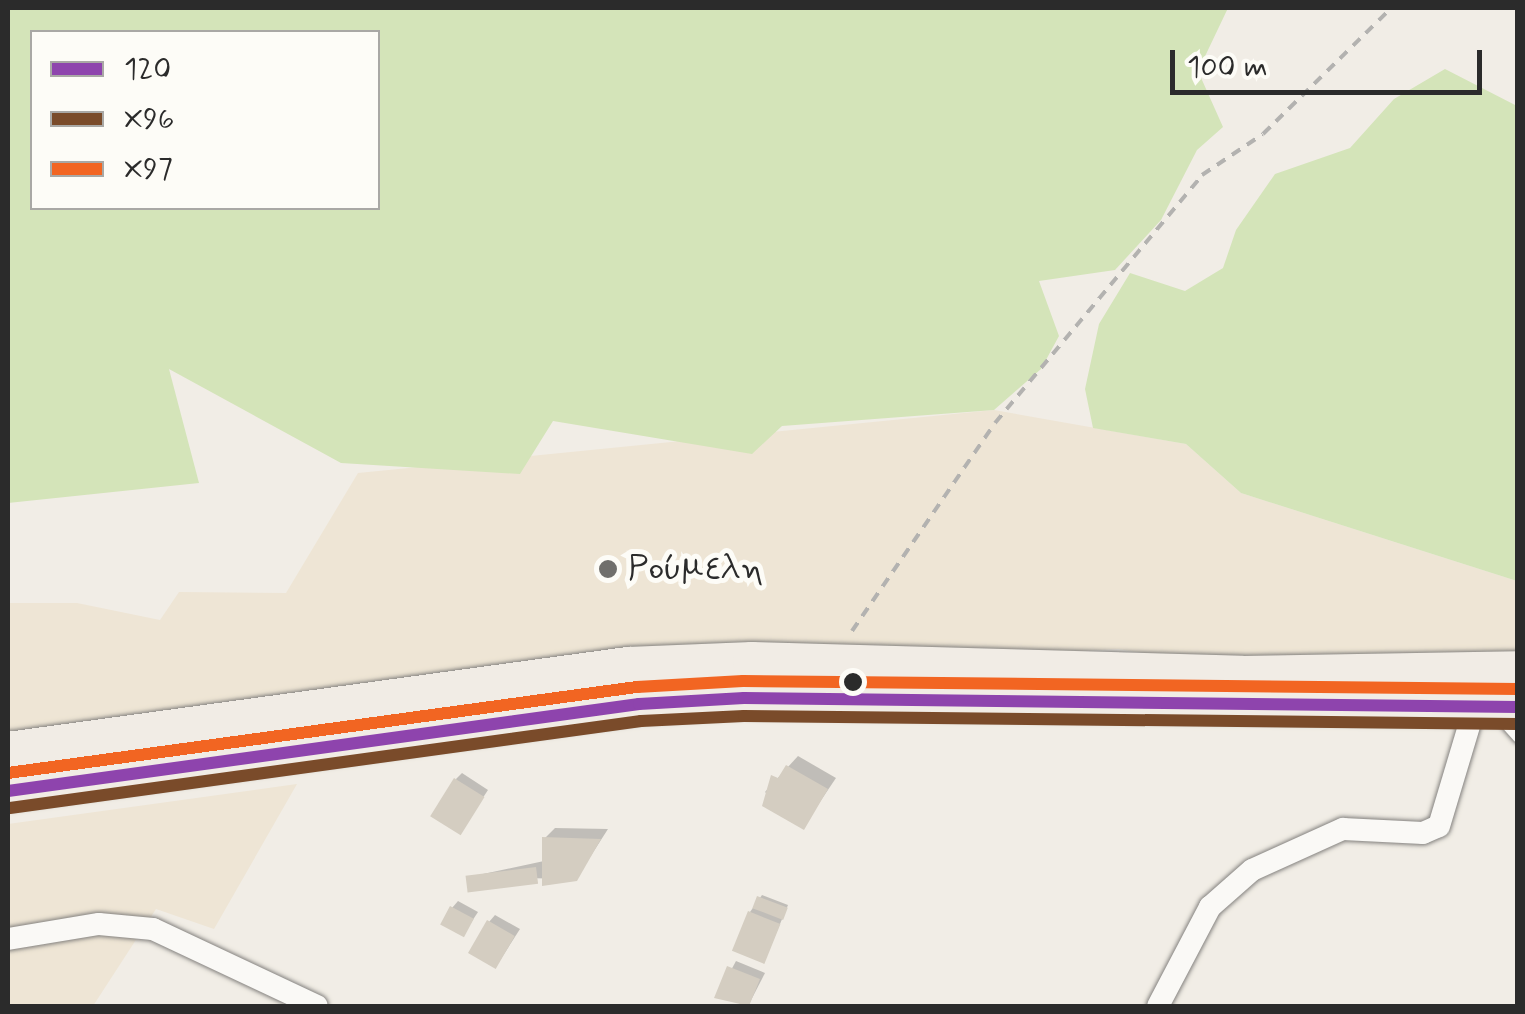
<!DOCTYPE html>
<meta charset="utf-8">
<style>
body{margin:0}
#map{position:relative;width:1525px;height:1014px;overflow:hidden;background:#f1ede6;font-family:Mynerve,sans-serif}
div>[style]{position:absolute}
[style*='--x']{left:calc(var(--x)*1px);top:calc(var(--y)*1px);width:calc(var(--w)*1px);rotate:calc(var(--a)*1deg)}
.built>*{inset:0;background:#eee5d5}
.green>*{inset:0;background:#d4e4b9}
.shadow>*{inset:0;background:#0003}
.building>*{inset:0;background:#d4cdc1;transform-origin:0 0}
.path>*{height:4px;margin-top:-2px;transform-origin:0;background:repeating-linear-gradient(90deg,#b3b2b0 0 10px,transparent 0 18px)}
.roads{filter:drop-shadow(0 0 2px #84827f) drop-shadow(0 0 2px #84827f)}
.service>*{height:11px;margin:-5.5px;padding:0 5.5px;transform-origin:5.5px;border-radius:5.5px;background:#faf9f6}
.minor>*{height:22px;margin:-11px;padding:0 11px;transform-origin:11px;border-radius:11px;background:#faf9f6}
.primary>*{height:38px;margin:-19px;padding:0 19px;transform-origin:19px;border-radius:19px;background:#f1ece5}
.bus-1>*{height:12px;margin:-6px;padding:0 6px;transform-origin:6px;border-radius:6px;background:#8e44ad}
.bus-2>*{height:12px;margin:-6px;padding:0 6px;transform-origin:6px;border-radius:6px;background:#7a4b2a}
.bus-3>*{height:12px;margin:-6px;padding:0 6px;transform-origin:6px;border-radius:6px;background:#f26522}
.dots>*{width:28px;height:28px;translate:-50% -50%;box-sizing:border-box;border:5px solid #fdfcf7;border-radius:50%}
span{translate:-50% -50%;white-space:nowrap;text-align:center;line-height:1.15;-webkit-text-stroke:10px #fdfcf7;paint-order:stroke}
.poi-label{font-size:35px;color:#2b2b2b}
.left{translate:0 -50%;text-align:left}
.frame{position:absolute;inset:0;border:10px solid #2b2b2b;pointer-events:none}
.legend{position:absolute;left:30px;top:30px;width:350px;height:180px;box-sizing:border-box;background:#fdfcf7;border:2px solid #a9a8a5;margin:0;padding:12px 18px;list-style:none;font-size:30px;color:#2b2b2b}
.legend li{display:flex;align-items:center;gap:20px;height:50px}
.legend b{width:50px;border:2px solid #a9a8a5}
.scale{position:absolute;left:1170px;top:50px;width:312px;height:45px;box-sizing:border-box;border:5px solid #2b2b2b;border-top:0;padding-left:12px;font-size:30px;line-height:35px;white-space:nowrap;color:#2b2b2b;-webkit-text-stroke:8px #fdfcf7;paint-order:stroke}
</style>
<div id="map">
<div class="built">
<div style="clip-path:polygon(994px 410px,1186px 444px,1241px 493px,1517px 581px,1518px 662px,1190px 661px,1118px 649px,1043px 653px,723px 643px,8px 738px,8px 603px,77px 603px,160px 620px,179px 592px,286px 593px,358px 473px)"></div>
<div style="clip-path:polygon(297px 784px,214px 929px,156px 909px,93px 1006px,8px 1006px,8px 824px)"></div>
</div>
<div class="green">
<div style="clip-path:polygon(evenodd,8px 8px,1228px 8px,1198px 71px,1223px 127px,1197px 150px,1161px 220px,1115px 270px,1039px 281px,1059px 336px,1041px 369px,994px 410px,782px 426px,752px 454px,553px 421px,520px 474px,341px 463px,169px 369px,199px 483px,8px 503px,8px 8px,32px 32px,378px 32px,378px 208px,32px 208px,32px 32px)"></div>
<div style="clip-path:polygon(1445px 69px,1517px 106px,1517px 581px,1241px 493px,1186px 444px,1093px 428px,1085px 389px,1099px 324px,1130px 273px,1185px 291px,1223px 268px,1236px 230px,1275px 174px,1350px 148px,1394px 99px)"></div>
</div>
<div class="shadow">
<div style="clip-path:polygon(798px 756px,836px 778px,803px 827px,765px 792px)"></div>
<div style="clip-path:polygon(462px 773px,488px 790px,465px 825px,456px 779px)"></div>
<div style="clip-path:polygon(555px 828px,608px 829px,576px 879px,469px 877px,544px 861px,545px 838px)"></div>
<div style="clip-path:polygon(762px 895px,788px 905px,764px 962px,750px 912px)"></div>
<div style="clip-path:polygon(458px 901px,478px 912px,463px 935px,452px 908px)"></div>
<div style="clip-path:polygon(495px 915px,520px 929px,497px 965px,489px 922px)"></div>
<div style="clip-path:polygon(736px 961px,765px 973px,748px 1006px,717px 996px)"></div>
</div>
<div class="building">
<div style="clip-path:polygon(786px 765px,828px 789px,804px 830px,762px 806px,771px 775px,778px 778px)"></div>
<div style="left:454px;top:778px;width:36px;height:45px;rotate:32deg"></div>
<div style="clip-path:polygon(542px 837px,601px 839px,577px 881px,542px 886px)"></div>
<div style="left:536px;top:867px;width:17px;height:71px;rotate:83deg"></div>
<div style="left:757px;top:896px;width:33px;height:13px;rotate:21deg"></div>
<div style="left:450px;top:906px;width:27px;height:21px;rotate:28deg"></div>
<div style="left:748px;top:911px;width:35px;height:43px;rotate:22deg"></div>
<div style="left:487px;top:920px;width:32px;height:38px;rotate:30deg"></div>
<div style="clip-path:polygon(727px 966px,760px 979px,749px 1006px,714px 998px)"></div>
</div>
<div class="path">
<div style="--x:852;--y:631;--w:252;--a:-55.5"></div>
<div style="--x:995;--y:423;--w:323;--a:-50.1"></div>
<div style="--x:1202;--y:175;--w:73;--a:-33.9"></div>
<div style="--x:1263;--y:134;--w:180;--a:-44.5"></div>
</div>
<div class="roads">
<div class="service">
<div style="--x:1499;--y:716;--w:28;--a:48"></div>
</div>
<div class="minor">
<div style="--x:8;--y:939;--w:92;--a:-9.4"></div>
<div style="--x:99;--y:924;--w:54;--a:5.3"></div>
<div style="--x:153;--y:929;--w:181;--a:25.2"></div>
<div style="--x:1158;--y:1006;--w:112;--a:-62.3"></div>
<div style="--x:1210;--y:907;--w:56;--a:-41.4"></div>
<div style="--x:1252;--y:870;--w:100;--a:-24.3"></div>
<div style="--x:1343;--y:829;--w:80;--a:2.9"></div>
<div style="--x:1423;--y:833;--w:17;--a:-24"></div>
<div style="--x:1439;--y:826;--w:122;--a:-73.3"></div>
</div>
<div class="primary">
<div style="--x:8;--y:751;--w:626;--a:-7.81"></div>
<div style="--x:628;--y:666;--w:124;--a:-2.3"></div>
<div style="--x:752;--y:661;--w:490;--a:1.6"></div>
<div style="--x:1242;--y:675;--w:276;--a:-1"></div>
<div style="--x:8;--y:791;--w:637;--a:-7.85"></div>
<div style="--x:639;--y:704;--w:105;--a:-3.3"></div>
<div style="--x:744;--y:698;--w:774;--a:0.67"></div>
</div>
</div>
<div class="bus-1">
<div style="--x:8;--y:791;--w:637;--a:-7.85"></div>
<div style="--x:639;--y:704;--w:105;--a:-3.3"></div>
<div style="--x:744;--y:698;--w:774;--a:0.67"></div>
</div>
<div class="bus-2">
<div style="--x:10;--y:808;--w:637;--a:-7.85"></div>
<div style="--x:641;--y:721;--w:103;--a:-2.8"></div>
<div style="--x:744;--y:716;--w:774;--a:0.59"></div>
</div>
<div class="bus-3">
<div style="--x:8;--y:773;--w:635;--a:-7.79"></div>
<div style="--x:637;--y:687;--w:106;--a:-3.2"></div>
<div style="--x:743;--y:681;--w:775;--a:0.59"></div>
</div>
<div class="dots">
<div style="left:608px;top:569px;background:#706f6c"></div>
<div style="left:853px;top:682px;background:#2b2b2b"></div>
</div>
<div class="poi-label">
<span class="left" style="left:628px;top:569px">Ρούμελη</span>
</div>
<div class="frame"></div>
<ul class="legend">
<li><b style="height:12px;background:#8e44ad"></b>120</li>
<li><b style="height:12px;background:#7a4b2a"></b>Χ96</li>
<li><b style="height:12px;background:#f26522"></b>X97</li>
</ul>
<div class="scale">100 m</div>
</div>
